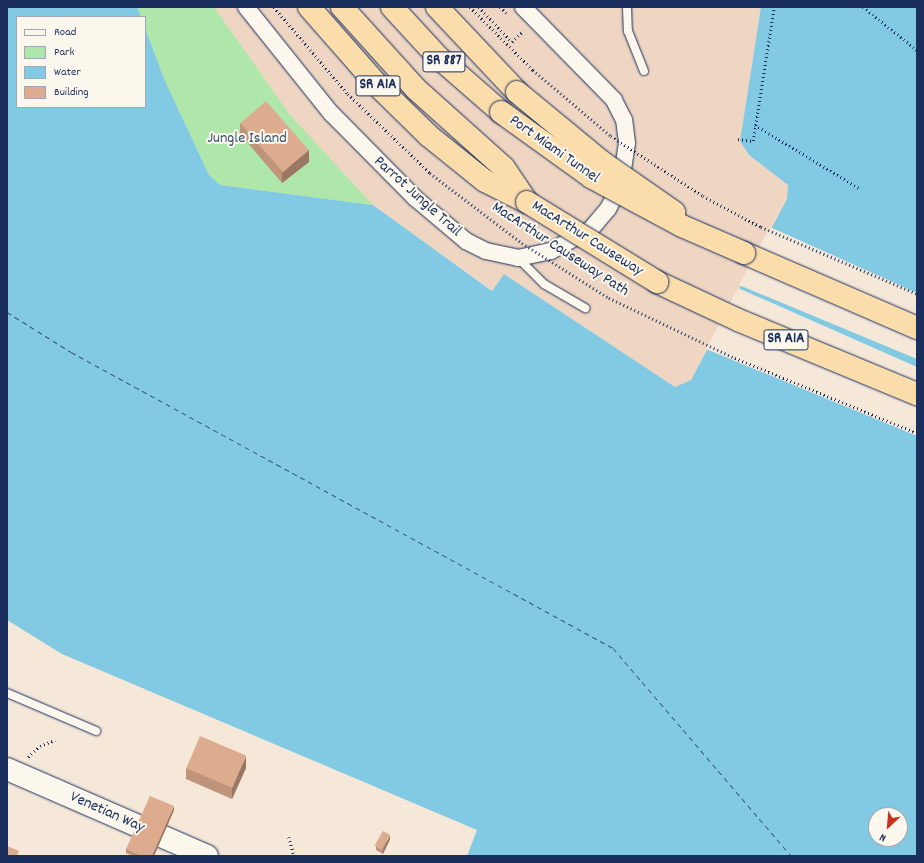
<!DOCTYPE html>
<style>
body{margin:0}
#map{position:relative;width:924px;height:863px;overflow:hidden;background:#f5e8d9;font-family:Dekko,sans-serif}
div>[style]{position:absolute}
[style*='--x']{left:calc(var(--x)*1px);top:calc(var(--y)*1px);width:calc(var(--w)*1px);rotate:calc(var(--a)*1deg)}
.built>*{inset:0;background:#eed6c3}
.green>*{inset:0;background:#afe7aa}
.water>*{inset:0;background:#82cae3}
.pier>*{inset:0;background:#f5e8d9}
.ferry>*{height:1px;margin-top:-0.5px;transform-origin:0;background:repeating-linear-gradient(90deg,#35567f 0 5px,transparent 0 9px)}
.path>*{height:2.5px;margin-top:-1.25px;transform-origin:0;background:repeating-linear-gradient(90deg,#1b2f5e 0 1px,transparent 0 4px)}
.roads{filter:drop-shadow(0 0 1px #1b2f5e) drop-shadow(0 0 1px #1b2f5e)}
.service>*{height:8px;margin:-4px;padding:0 4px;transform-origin:4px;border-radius:4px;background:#fbf7ec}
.minor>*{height:16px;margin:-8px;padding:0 8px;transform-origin:8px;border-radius:8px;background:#fbf7ec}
.secondary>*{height:22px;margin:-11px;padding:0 11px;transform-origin:11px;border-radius:11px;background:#fbf7ec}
.trunk>*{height:22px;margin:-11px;padding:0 11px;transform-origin:11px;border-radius:11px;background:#fbddab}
.motorway>*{height:22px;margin:-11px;padding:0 11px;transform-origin:11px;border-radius:11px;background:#fbddab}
.path-bridge>*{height:2.5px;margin-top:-1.25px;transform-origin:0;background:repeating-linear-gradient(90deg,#1b2f5e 0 1px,transparent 0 4px)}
.bridges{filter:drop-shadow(0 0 1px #1b2f5e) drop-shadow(0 0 1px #1b2f5e)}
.trunk-bridge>*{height:22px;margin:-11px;padding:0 11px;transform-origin:11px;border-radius:11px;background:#fbddab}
.motorway-bridge>*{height:22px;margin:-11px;padding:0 11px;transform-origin:11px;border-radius:11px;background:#fbddab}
.wall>*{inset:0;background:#be947b}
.shaded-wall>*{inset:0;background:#9b7864}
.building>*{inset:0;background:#ddac8f;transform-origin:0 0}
span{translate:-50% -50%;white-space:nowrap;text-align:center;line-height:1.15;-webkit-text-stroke:4px #fbf7ec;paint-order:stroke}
.shield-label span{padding:1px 3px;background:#fbf7ec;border:1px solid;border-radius:3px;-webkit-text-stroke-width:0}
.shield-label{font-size:15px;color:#1b2f5e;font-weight:700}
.park-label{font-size:16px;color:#39546d}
.street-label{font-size:16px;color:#1b2f5e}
.frame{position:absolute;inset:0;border:8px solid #1b2f5e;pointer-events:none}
.legend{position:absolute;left:16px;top:16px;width:130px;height:92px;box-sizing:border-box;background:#fbf7ec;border:1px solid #a1a7b3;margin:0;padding:5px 7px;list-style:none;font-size:12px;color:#1b2f5e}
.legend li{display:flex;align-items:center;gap:8px;height:20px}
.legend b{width:20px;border:1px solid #a1a7b3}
.north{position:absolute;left:868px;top:807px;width:40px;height:40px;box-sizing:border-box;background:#fbf7ec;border:1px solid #a1a7b3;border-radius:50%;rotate:206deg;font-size:11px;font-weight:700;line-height:16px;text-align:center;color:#1b2f5e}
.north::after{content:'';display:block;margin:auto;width:14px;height:18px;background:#c8321e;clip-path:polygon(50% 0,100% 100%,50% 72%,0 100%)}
</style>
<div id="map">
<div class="built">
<div style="clip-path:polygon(137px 7px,761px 7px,740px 141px,749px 155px,789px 185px,787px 199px,691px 380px,675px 387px,504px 274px,493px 291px,373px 205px,220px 185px,209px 175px,165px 81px,145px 28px,145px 17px,141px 17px)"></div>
</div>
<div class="green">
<div style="clip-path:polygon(137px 7px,214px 7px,290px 115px,373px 205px,220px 185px,209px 175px,165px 81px,145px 28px,145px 17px,141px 17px)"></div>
</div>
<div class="water">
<div style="clip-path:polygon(evenodd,7px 7px,137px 7px,141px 17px,17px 17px,17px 107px,145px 107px,145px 28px,165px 81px,209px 175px,220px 185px,373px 205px,492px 291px,504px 274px,675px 387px,691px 380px,787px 199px,788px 185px,749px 155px,740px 141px,761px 7px,917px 7px,917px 856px,467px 856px,477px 830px,62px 654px,7px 620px,7px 7px,876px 815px,900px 815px,900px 839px,876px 839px,876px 815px)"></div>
</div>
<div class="pier">
<div style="clip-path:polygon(770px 227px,917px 293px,917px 359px,739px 285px)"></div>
<div style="clip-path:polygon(738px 288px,917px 367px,917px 436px,706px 349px)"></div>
</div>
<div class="ferry">
<div style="--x:7;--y:312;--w:75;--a:32"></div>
<div style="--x:71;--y:352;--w:618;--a:28.64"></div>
<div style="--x:613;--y:648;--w:274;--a:49.4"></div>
</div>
<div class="path">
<div style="--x:274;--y:7;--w:114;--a:49.6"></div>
<div style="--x:348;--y:94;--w:114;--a:43.9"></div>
<div style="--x:470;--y:7;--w:89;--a:45"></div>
<div style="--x:479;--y:7;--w:48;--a:46.7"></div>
<div style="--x:512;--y:42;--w:16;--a:-45"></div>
<div style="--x:500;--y:7;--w:9;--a:41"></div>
<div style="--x:863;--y:7;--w:69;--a:38.5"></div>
<div style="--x:755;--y:125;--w:122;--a:31.2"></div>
<div style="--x:738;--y:139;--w:15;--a:8"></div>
<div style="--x:753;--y:141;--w:136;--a:-81.1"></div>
<div style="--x:28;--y:757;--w:16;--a:-43"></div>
<div style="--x:40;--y:746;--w:16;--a:-22"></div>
<div style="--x:289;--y:837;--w:20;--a:75"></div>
</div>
<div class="roads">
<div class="service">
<div style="--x:627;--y:7;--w:24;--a:88"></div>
<div style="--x:628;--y:31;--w:43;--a:68.2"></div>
<div style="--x:518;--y:258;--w:37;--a:45"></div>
<div style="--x:544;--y:284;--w:48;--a:30.3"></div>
<div style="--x:7;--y:693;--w:97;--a:23.1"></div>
</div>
<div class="minor">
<div style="--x:246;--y:7;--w:136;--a:51.3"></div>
<div style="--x:331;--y:113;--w:120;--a:45.3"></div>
<div style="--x:415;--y:198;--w:67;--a:40.1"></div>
<div style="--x:466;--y:241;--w:22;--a:27"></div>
<div style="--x:486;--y:251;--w:33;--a:12"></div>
<div style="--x:518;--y:258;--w:34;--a:-12"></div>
<div style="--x:551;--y:251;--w:46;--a:-28.8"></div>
<div style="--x:591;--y:229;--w:26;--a:-50"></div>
<div style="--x:608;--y:209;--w:29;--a:-63"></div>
<div style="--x:621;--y:183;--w:40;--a:-81.5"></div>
<div style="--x:627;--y:143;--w:23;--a:-97"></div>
<div style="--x:624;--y:120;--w:22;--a:-117"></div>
<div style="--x:614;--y:100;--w:130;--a:-134.4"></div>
</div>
<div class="secondary">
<div style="--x:7;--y:769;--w:218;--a:23.5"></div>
</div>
<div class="trunk">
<div style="--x:309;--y:7;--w:109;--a:48.7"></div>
<div style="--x:381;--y:89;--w:67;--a:44.4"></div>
<div style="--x:429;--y:136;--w:72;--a:38.8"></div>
<div style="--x:485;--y:181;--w:47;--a:26.6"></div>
<div style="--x:437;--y:7;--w:117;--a:46.7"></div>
</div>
<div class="motorway">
<div style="--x:342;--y:7;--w:110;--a:47.9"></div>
<div style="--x:416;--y:89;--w:118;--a:41.9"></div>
<div style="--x:504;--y:168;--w:41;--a:55.9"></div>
<div style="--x:392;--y:7;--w:68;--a:47.4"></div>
<div style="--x:438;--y:57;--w:84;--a:41.1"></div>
<div style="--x:744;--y:253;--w:189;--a:23.4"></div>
<div style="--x:657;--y:282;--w:89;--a:25.1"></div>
<div style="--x:738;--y:320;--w:194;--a:22.5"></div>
</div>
</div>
<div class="path-bridge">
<div style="--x:533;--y:70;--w:102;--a:40.2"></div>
<div style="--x:611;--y:136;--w:110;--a:33.1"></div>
<div style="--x:703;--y:196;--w:66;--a:28.1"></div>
<div style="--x:761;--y:227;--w:170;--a:23.2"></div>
<div style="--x:430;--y:173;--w:116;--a:37.3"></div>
<div style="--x:522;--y:243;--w:103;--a:32.3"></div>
<div style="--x:609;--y:298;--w:140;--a:25.5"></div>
<div style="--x:735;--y:358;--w:197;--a:22.4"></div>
</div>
<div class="bridges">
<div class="trunk-bridge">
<div style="--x:517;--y:92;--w:110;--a:39.5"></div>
<div style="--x:602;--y:162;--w:88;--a:34.8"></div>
</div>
<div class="motorway-bridge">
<div style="--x:501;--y:112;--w:111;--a:35.8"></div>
<div style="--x:591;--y:177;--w:103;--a:28.3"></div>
<div style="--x:682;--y:226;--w:68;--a:23.5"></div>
<div style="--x:527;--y:202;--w:153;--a:31.6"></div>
</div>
</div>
<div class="wall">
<div style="clip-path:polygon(240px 123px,309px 162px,282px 183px,240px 134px)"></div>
<div style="clip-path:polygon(186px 768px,246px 768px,232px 799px,186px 779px)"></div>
<div style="clip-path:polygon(174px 810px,154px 856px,133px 856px,126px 853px,126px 849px)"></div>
<div style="clip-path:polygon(390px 839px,383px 854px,376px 850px,376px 846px)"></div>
</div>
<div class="shaded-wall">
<div style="clip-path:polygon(309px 150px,309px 162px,282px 183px,282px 172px)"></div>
<div style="clip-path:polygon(246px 756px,246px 768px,232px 799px,232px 788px)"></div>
<div style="clip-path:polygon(174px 806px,174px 810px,154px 856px,152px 856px)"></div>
<div style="clip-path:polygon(390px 835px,390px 839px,383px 854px,383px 850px)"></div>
</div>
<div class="building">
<div style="left:266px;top:101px;width:65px;height:34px;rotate:49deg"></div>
<div style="left:200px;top:736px;width:50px;height:35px;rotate:23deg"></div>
<div style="clip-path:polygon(150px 796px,174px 806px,152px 856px,142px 856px,126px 849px)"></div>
<div style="left:383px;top:831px;width:8px;height:17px;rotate:30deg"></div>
<div style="clip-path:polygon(7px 846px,19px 851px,17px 856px,7px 856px)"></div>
</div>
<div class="shield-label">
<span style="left:444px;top:62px">SR 887</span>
<span style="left:378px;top:86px">SR A1A</span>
<span style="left:786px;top:340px">SR A1A</span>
</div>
<div class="park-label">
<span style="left:247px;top:139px">Jungle Island</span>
</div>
<div class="street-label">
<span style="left:554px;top:150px;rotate:35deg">Port Miami Tunnel</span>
<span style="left:417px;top:197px;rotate:42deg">Parrot Jungle Trail</span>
<span style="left:587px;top:239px;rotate:32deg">MacArthur Causeway</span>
<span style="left:560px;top:250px;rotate:33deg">MacArthur Causeway Path</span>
<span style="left:107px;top:813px;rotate:24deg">Venetian Way</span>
</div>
<div class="frame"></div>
<ul class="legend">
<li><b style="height:5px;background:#fbf7ec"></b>Road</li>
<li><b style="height:11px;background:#afe7aa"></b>Park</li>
<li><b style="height:11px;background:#82cae3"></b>Water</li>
<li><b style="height:11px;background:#ddac8f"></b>Building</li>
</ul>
<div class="north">N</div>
</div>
